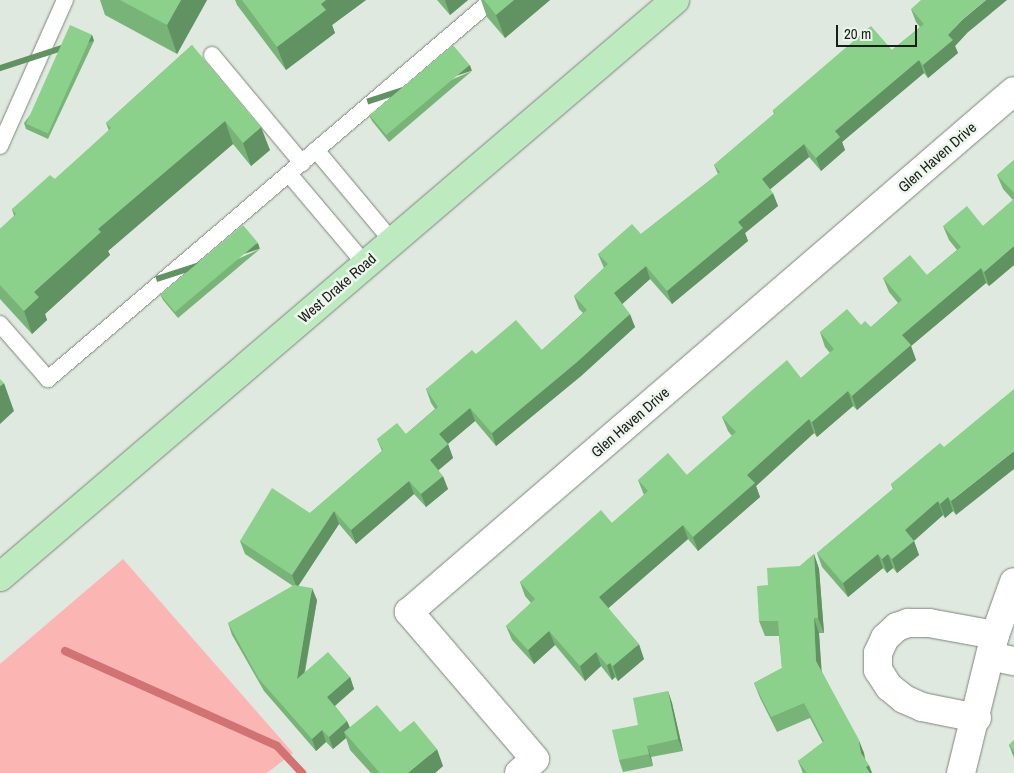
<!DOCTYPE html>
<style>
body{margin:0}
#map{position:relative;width:1014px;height:773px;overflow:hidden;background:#e0e9df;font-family:"Archivo Narrow",sans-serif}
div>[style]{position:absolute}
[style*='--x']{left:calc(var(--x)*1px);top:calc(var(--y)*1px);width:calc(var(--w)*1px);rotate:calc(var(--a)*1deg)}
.green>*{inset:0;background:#fbb5b3}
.stream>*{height:8px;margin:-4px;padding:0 4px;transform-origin:4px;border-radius:4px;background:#d27373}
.roads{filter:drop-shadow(0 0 1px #7d857d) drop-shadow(0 0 1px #7d857d)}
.service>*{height:16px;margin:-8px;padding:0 8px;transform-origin:8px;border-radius:8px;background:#fff}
.minor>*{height:28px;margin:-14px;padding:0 14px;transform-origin:14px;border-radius:14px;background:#fff}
.primary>*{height:28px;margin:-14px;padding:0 14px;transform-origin:14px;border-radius:14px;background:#bdeabe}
.wall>*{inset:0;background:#78b478}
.shaded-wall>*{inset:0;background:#619262;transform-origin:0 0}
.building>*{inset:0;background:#8bd18c;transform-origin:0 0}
span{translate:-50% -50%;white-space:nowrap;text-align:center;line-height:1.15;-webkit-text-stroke:5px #edf6ed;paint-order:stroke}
.street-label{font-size:15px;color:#1a1d1a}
.scale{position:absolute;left:836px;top:25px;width:81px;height:22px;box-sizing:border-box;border:2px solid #1a1d1a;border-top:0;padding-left:6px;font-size:15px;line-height:18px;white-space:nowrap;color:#1a1d1a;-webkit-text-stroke:4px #edf6ed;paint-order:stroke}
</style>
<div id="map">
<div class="green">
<div style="clip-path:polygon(123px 559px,293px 753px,267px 773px,0 773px,0 664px)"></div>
</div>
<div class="stream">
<div style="--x:65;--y:651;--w:232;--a:24.1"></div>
<div style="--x:277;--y:746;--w:37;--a:47"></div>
</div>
<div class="roads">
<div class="service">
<div style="--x:212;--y:55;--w:141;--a:50.2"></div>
<div style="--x:0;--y:146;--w:160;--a:-66"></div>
<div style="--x:316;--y:150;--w:119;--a:50.1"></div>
<div style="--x:289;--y:174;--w:118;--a:49.8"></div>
<div style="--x:0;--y:324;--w:73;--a:48.9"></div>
<div style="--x:48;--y:379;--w:584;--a:-40.48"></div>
</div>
<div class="minor">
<div style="--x:990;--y:656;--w:25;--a:12"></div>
<div style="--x:977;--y:718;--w:56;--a:-168.7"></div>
<div style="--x:922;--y:707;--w:20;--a:-156"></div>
<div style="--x:904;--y:699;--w:19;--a:-141"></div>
<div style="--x:889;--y:687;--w:20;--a:-123"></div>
<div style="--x:878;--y:670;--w:17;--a:-90"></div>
<div style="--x:878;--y:653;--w:17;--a:-65"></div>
<div style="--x:885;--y:638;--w:16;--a:-43"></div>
<div style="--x:897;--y:627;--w:12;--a:-20"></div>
<div style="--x:908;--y:623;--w:21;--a:0"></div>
<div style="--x:929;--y:623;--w:67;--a:10.3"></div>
<div style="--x:519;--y:773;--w:21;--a:-41"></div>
<div style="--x:535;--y:759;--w:194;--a:-130.6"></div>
<div style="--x:409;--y:612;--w:798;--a:-40.73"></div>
<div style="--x:961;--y:773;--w:142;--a:-76.2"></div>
<div style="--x:995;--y:635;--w:56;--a:-70.3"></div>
</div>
<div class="primary">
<div style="--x:0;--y:577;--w:888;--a:-40.52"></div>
</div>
</div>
<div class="wall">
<div style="clip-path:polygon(100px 0,207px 0,177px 54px,105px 15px)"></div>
<div style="clip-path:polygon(235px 0,366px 0,332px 25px,335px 33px,286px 70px,237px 5px)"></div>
<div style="clip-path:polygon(437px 0,468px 0,450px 15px)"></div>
<div style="clip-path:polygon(481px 0,550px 0,505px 38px,487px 17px)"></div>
<div style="clip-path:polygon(911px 9px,967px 33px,955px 46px,958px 53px,928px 78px,924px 73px,842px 142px,845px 150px,821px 171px,809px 157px,770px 189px,778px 206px,745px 233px,748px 241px,672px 304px,650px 279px,622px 304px,635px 327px,581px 376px,496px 446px,475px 421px,448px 444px,453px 458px,438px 470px,448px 489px,426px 507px,414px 494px,356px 544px,339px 524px,298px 586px,317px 600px,305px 673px,350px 677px,354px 689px,335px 706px,347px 721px,350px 728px,400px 732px,443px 766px,435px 773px,371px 773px,350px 750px,346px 738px,333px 749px,326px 742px,316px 751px,264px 691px,232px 635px,228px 623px,293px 586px,245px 554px,240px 541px,310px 513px,382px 451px,377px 439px,406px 434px,435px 409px,431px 403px,426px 389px,476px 354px,542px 350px,583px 313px,579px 309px,574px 296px,604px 268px,598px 254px,641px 234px,718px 174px,714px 165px,774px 114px,773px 110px,892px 50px,920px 27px,916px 22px)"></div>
<div style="clip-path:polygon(92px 35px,94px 41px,48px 139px,26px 129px,24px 123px)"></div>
<div style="clip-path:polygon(192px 45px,270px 150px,251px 166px,233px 144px,108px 251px,110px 255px,45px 314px,47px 320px,32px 334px,0 299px,0 229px,14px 216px,12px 209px,55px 179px,109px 131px,106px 123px)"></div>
<div style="clip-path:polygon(472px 71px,389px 142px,372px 121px,369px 115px)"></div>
<div style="clip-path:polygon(1014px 160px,1014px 265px,989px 286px,986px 283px,911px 346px,916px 360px,857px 410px,853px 406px,817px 437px,814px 433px,756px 486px,760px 497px,698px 551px,688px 539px,608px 608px,644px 659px,618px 681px,615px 677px,612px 680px,601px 666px,585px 681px,555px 645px,534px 664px,512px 640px,506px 626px,531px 603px,525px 596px,520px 582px,612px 523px,644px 495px,638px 480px,687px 475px,732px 436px,728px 431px,722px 417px,801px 378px,830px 353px,825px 347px,820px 332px,861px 325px,871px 327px,898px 303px,889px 292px,883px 278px,927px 275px,957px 250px,949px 240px,943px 226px,983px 226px,1013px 200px,1003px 189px,997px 175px)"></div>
<div style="clip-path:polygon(260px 249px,178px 318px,163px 300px,160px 294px)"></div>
<div style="clip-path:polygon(944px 447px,956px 515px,953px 511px,945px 518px,943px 515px,914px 541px,919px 555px,897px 573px,893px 568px,887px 573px,883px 568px,848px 597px,822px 567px,817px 553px,893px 489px,891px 484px)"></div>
<div style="clip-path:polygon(814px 554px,819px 569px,824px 633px,819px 633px,821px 670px,864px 753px,865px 759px,872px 773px,803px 773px,798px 761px,823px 743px,810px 718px,777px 732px,760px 698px,754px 683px,782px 668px,779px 636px,765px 636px,759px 621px,768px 585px,800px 566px)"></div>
<div style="clip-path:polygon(668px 691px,672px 703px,683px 751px,651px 757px,653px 766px,623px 772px,619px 760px,638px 725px)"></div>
<div style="clip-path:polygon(1014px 740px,1014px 758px,1009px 745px)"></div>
</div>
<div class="shaded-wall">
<div style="clip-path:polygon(181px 0,207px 0,177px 54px,167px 25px)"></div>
<div style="clip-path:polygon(326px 0,366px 0,332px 25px,335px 33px,286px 70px,277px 47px,321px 4px)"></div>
<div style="clip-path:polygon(445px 0,468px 0,450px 15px)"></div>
<div style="clip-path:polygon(514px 0,550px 0,505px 38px,496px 15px)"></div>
<div style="clip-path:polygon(986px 0,1007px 0,967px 33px,955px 46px,958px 53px,928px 78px,923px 65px,948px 35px,962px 20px)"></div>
<div style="left:92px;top:35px;width:6px;height:108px;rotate:72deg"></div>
<div style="clip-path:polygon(919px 60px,924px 73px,842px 142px,845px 150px,821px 171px,816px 158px,835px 131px)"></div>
<div style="left:470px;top:65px;width:6px;height:109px;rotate:72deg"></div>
<div style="clip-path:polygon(225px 121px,233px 144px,108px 251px,110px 255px,45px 314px,47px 320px,32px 334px,24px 311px,34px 292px,98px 229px)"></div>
<div style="clip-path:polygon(261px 127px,270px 150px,251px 166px,243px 143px)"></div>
<div style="clip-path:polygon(804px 144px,809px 157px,767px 192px,762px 179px)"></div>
<div style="clip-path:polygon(773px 193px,778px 206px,745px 233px,748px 241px,672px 304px,667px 291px,738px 222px)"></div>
<div style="left:258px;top:243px;width:6px;height:108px;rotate:72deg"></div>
<div style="clip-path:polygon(1014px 246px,1014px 265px,989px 286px,984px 272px)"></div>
<div style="clip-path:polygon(646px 266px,650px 279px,619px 307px,614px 293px)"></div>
<div style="clip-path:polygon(981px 268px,986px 283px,911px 346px,916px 360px,857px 410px,852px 396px,902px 335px)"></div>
<div style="clip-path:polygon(630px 314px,635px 327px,581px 376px,496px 446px,492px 433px)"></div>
<div style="clip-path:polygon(4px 383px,14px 411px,0 424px,0 386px)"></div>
<div style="clip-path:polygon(848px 391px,853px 406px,817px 437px,812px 422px)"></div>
<div style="clip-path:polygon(470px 408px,475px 421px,444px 447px,439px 434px)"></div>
<div style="clip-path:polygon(809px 419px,814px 433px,756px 486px,760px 497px,698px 551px,693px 537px,747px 475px)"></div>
<div style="clip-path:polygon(448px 444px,453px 458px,434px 474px,430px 460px)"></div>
<div style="clip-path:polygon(1014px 451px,1014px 469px,956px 515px,951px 501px)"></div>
<div style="clip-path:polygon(443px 476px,448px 489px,426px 507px,421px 494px)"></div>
<div style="clip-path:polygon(409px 481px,414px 494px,356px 544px,351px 530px)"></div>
<div style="clip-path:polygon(948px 497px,953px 511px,945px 518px,940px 504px)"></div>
<div style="clip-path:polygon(938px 501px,943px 515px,910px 544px,905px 530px)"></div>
<div style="clip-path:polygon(334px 511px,339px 524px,297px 588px,292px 575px)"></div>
<div style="clip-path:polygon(683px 525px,688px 539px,604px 612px,599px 597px)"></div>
<div style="clip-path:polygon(914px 541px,919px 555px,897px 573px,892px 559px)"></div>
<div style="clip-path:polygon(814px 554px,819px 569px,824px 633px,818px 618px)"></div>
<div style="clip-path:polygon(878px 554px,883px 568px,848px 597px,843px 583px)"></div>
<div style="clip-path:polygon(888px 554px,893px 568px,887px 573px,882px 559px)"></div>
<div style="clip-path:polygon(312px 588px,317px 600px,301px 691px,297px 679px)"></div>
<div style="clip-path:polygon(814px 618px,819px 633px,822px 676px,816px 661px)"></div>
<div style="clip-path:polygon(549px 631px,555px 645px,534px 664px,528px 650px)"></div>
<div style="clip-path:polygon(639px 644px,644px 659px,618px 681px,613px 666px)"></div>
<div style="clip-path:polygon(596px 652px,601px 666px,585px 681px,580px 666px)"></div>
<div style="clip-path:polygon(610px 663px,615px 677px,612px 680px,607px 665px)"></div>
<div style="clip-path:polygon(350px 677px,354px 689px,331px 709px,327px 697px)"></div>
<div style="clip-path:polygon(668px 691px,672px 703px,683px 751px,678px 739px)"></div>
<div style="clip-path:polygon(347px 721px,352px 733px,344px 732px,346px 738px,333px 749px,329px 737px)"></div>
<div style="clip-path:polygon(322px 730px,326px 742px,316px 751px,312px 739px)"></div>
<div style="clip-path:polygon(858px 738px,864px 753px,866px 767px,869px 765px,872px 773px,868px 773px,861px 753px)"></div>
<div style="clip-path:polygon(647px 746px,651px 757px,653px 766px,649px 754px)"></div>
<div style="clip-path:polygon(437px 749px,443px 766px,435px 773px,408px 773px)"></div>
</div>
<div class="building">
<div style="clip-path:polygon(120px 0,181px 0,167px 25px)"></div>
<div style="clip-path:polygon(242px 0,326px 0,321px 4px,326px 10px,277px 47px)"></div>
<div style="clip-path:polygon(484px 0,514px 0,496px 15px)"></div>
<div style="clip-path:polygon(921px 0,986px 0,962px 20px,948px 35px,953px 40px,923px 65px,919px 60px,835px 131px,840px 137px,816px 158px,804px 144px,762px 179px,773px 193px,738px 222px,743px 228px,667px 291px,646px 266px,614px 293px,630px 314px,576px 363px,492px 433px,470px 408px,439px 434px,448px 444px,430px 460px,443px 476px,421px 494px,409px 481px,351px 530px,334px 511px,292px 575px,240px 541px,272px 488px,310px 513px,383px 450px,377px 439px,397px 423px,406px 434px,438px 407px,426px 389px,472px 350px,476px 354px,516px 320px,542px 350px,587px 310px,574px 296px,608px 264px,598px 254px,632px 224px,641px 234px,720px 172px,714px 165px,775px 113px,773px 110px,871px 26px,892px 50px,924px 24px,911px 9px)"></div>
<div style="left:70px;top:25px;width:24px;height:108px;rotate:24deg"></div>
<div style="clip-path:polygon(192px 45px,261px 127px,243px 143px,225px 121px,98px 229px,101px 232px,34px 292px,39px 297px,24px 311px,0 285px,0 229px,16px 214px,12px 209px,50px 175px,55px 179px,111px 128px,106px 123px)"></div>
<div style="left:453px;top:45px;width:26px;height:109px;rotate:50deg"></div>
<div style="clip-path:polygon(1014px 160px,1014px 193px,997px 175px)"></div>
<div style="clip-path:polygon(1014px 199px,1014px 246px,984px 272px,981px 268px,902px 335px,911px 345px,852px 396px,848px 391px,812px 422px,809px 419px,747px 475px,755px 483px,693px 537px,683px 525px,599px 597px,639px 644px,613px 666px,610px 663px,607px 665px,596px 652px,580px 666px,549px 631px,528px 650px,506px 626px,535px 599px,520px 582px,601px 510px,612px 523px,648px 491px,638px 480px,668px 453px,687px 475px,736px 432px,722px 417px,751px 391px,787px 360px,801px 378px,834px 349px,820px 332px,847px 309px,861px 325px,865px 321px,871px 327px,902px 300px,883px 278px,910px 255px,927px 275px,961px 247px,943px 226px,967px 206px,983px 226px)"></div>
<div style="left:243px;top:225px;width:23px;height:108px;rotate:50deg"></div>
<div style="clip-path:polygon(0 379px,4px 383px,0 386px)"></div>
<div style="clip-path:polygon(1014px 389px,1014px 451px,951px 501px,948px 497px,940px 504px,938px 501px,905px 530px,914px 541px,892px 559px,888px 554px,882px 559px,878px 554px,843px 583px,817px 553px,894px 488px,891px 484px,940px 443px,944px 447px)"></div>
<div style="clip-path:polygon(814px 554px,818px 618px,814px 618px,816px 661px,858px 738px,861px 753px,869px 765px,866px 767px,870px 773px,807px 773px,798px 761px,824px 741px,804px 703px,771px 717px,754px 683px,782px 668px,778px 621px,759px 621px,757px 586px,768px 585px,767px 568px,800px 566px)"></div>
<div style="clip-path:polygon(294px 585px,312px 588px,297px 679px,328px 652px,350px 677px,327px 697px,347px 721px,329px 737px,322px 730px,312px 739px,259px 679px,228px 623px)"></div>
<div style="clip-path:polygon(668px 691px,678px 739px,647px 746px,649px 754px,619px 760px,612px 730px,638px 725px,633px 698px)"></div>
<div style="clip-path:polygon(377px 705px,400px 732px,414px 721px,437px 749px,408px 773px,380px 773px,344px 732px)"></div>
<div style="clip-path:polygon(1014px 740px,1014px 751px,1009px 745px)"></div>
</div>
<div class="street-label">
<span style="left:937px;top:157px;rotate:-41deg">Glen Haven Drive</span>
<span style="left:337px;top:288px;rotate:-41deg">West Drake Road</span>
<span style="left:630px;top:422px;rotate:-41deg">Glen Haven Drive</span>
</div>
<div class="scale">20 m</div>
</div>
